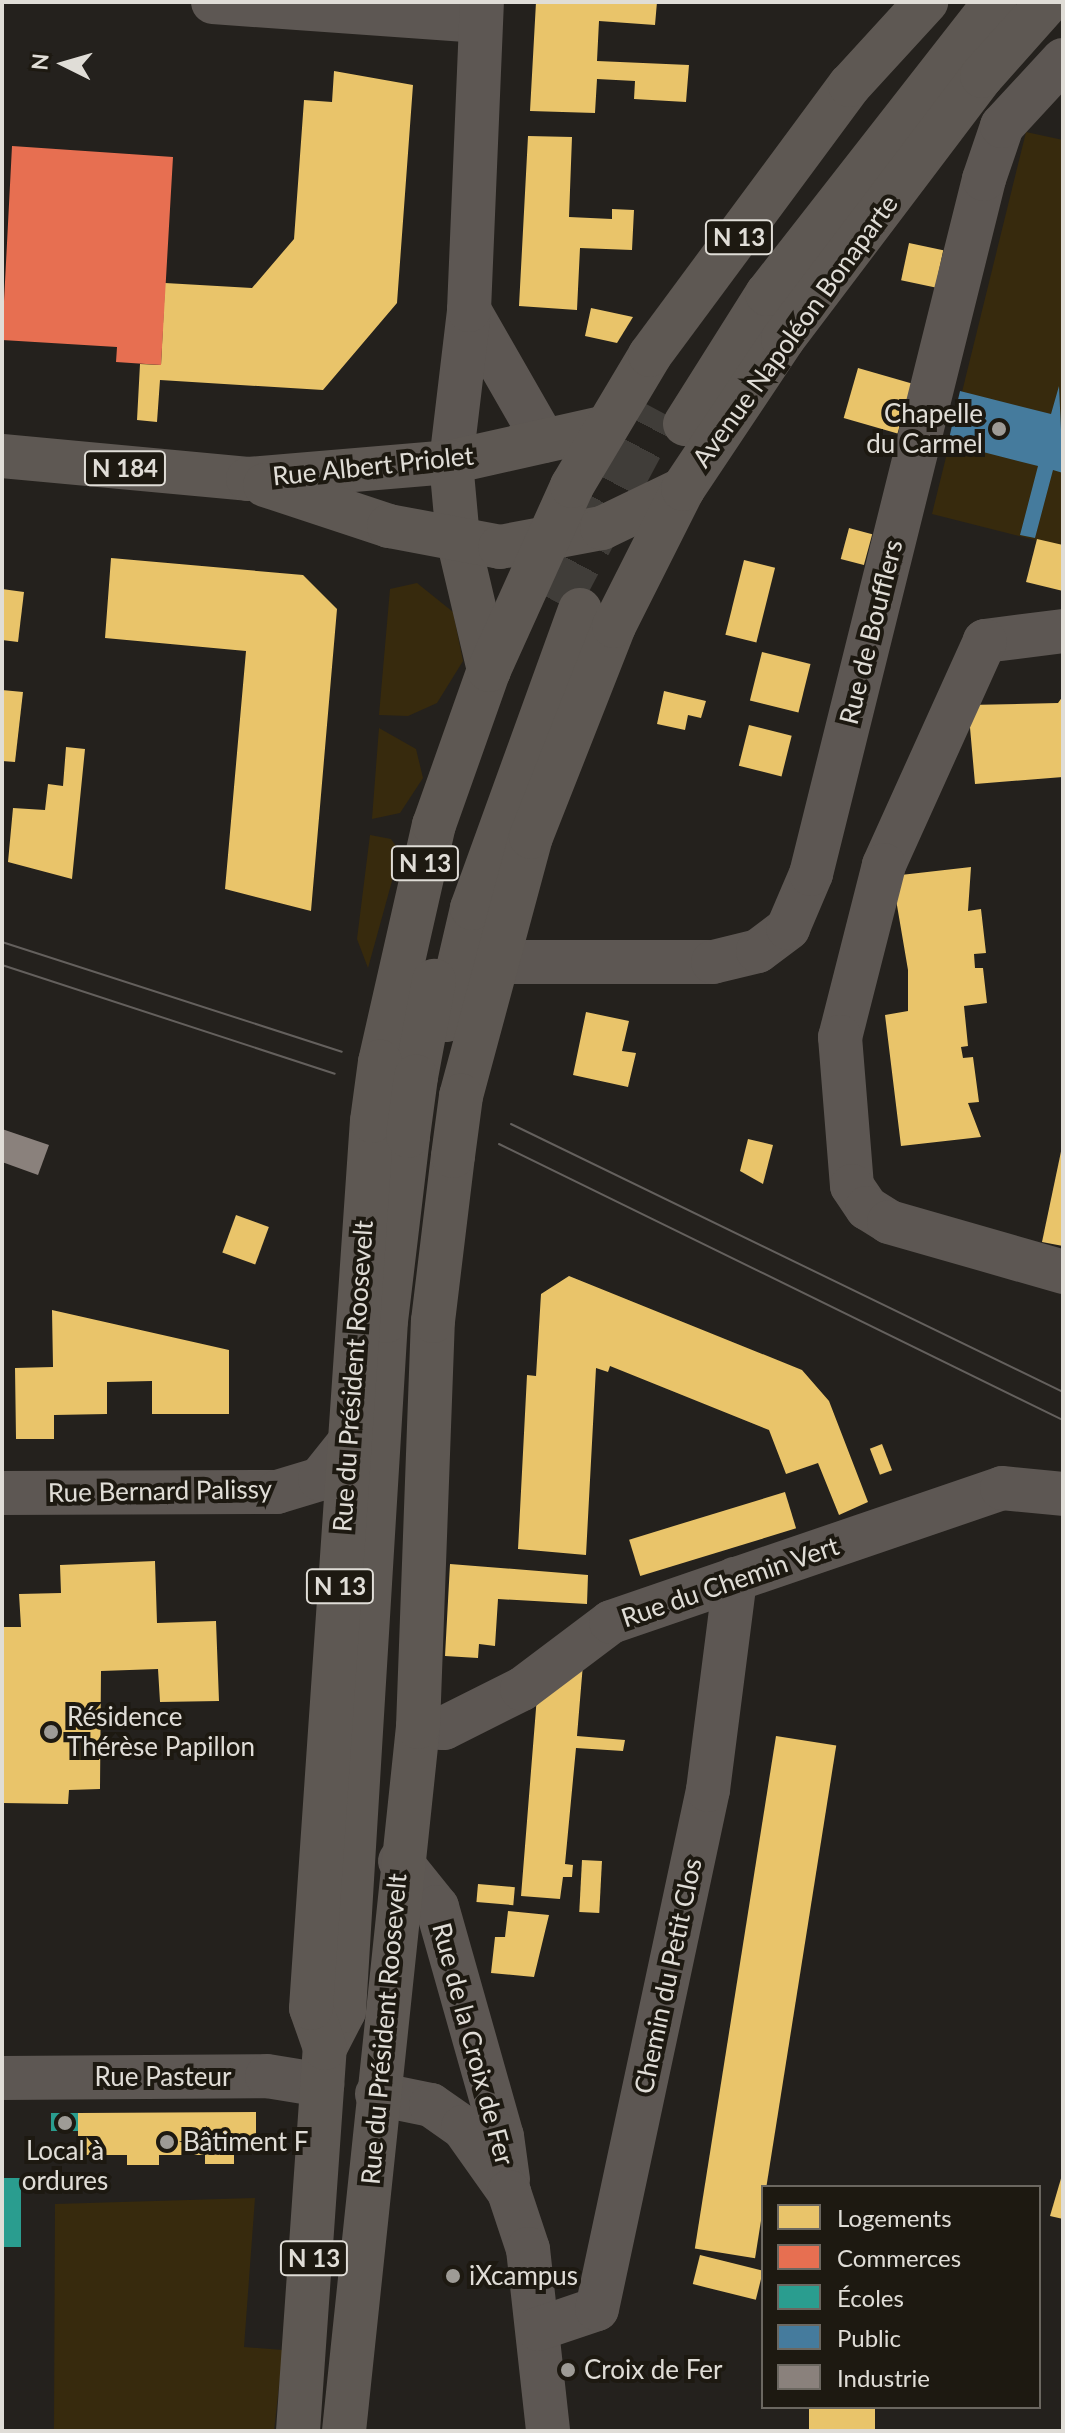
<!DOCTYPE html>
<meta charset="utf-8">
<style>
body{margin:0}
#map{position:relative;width:1065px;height:2433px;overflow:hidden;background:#24211d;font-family:Lato,sans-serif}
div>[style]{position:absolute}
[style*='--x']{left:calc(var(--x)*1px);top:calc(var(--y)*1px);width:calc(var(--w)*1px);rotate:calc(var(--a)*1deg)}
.green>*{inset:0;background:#372a0d}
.homes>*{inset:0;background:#e9c46a;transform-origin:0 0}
.shops>*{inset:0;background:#e76f51}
.schools>*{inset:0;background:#2a9d8f;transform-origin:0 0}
.public>*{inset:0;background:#457b9d}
.industry>*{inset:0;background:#8a817c}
.major-tunnel>*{height:44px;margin-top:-22px;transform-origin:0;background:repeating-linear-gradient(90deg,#403d39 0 44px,transparent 0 66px)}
.minor>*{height:44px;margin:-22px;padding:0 22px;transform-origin:22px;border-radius:22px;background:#5d5753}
.major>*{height:44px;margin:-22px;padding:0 22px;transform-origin:22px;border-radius:22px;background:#5e5853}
.tram>*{height:2px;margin:-1px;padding:0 1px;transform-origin:1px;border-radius:1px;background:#64605d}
.major-bridge>*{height:44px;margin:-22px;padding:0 22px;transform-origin:22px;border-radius:22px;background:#5e5853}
.dots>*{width:22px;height:22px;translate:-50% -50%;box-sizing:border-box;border:4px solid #1d1911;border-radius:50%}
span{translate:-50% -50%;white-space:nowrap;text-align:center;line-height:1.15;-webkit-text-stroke:8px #1d1911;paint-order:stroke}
.shield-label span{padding:2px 6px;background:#1d1911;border:2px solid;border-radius:6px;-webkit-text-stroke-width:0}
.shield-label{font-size:24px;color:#e0ddd7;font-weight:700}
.street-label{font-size:26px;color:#e0ddd7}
.poi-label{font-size:26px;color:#e0ddd7}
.right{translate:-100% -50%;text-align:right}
.left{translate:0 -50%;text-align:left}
.frame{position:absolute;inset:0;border:4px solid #e0ddd7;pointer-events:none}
.legend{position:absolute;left:761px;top:2185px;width:280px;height:224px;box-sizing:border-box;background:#1d1911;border:2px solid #6b6760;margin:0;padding:10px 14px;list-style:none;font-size:24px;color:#e0ddd7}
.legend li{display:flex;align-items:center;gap:16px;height:40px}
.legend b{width:40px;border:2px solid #6b6760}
.north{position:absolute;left:24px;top:24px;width:80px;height:80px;-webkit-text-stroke:6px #1d1911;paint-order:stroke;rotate:275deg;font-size:22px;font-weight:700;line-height:32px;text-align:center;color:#e0ddd7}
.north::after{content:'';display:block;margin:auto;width:28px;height:36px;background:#e0ddd7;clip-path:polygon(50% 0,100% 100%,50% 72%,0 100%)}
</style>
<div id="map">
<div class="green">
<div style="clip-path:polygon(1026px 132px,1063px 140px,1063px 547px,932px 514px)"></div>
<div style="clip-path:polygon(417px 583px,453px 612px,463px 661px,437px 703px,408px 716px,379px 715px,390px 589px)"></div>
<div style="clip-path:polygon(379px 728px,416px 749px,423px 778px,400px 813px,372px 819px)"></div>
<div style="clip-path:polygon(370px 835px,391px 839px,400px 852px,368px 968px,357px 939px)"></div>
<div style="clip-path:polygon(255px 2198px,244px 2347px,283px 2350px,274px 2431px,54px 2431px,55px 2204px)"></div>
</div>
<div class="homes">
<div style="clip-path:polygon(536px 2px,657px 2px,655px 25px,599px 21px,597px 61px,689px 65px,686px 102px,634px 99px,635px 81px,597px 79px,595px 113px,530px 111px)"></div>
<div style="clip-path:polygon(334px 71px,413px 85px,397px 303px,323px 390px,160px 380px,157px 422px,137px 420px,140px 364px,161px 365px,165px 283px,252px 288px,294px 239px,304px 100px,332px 102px)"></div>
<div style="clip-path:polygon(528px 136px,572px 137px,569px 217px,612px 219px,612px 209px,634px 210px,632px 250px,580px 248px,577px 310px,519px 306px)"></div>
<div style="left:909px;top:243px;width:35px;height:38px;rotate:12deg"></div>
<div style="clip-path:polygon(591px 308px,633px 317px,617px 343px,585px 336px)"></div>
<div style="left:858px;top:368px;width:56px;height:52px;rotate:16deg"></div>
<div style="left:849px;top:528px;width:24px;height:32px;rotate:15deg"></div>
<div style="clip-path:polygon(1037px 539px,1063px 545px,1063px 591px,1026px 582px)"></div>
<div style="clip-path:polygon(111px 558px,303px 575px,337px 609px,311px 911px,225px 889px,246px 651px,105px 638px)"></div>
<div style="left:744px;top:560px;width:32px;height:77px;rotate:14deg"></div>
<div style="clip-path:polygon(2px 589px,24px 592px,18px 642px,2px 640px)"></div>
<div style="left:762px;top:652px;width:50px;height:50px;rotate:14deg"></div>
<div style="clip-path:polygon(2px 690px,23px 692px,15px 762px,2px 761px)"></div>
<div style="clip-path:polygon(664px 691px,706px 701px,701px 718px,688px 715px,685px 730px,657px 724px)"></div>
<div style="clip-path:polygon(1063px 696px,1063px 777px,975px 784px,968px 705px,1058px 703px)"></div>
<div style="left:749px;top:725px;width:44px;height:42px;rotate:14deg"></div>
<div style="clip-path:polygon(66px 747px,85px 749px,72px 879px,8px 862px,13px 808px,45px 810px,48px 784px,63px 786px)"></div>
<div style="clip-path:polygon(971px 867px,968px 911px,981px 909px,986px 953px,974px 954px,975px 968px,983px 968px,987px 1003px,964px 1006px,968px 1046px,961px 1047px,963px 1058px,973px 1057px,979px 1102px,968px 1103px,981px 1137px,901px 1146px,885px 1015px,908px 1011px,908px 970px,892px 876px)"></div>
<div style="clip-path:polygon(586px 1012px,629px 1021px,622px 1051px,636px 1053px,628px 1087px,573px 1075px)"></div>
<div style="clip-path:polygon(748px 1139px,773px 1145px,763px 1184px,740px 1171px)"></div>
<div style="clip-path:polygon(1063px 1142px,1063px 1246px,1042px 1242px)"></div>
<div style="left:236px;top:1215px;width:35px;height:40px;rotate:20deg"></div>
<div style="clip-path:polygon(569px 1276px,802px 1370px,829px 1401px,868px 1502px,839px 1515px,818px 1463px,786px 1474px,769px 1430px,610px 1366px,608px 1372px,596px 1368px,586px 1555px,518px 1549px,527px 1375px,536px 1376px,541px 1294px)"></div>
<div style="clip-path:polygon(52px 1310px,229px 1350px,229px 1414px,152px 1414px,152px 1381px,107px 1382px,107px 1414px,54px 1415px,54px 1439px,16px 1439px,15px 1368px,53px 1367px)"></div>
<div style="left:882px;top:1444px;width:28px;height:13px;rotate:69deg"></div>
<div style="left:785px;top:1492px;width:38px;height:163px;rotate:73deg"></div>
<div style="clip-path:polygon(155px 1561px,157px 1623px,216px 1621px,219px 1701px,160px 1702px,158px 1669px,101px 1671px,100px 1789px,69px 1790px,68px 1804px,2px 1803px,2px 1627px,21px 1627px,19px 1594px,61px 1593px,60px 1565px)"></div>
<div style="clip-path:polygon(450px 1564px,588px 1575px,587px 1604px,498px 1599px,495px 1646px,479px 1644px,478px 1658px,445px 1656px)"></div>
<div style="clip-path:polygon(583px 1664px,577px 1736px,625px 1740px,623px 1751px,576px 1748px,565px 1864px,573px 1865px,572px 1877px,563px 1877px,560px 1899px,521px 1896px,537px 1696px)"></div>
<div style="left:776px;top:1736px;width:61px;height:519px;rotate:9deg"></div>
<div style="left:582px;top:1860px;width:20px;height:52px;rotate:3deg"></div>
<div style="left:478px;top:1884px;width:37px;height:18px;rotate:5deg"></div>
<div style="clip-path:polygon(508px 1911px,549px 1915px,534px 1977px,491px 1973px,495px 1937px,505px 1937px)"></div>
<div style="clip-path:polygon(256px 2112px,256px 2153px,234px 2154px,234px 2164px,205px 2164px,205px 2155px,159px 2155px,159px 2165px,127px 2165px,127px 2155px,78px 2155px,78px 2113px)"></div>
<div style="clip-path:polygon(1062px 2175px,1063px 2176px,1063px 2219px,1050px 2216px)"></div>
<div style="left:700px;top:2255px;width:65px;height:30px;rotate:14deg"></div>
<div style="left:809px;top:2407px;width:66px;height:24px"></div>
</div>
<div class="shops">
<div style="clip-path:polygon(12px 146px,173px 157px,161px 365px,116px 362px,117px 347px,2px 340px)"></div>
</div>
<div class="schools">
<div style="left:78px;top:2113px;width:18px;height:27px;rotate:90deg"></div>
<div style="left:2px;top:2178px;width:19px;height:69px"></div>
</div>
<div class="public">
<div style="clip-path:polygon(1059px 386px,1063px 473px,1053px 470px,1035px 538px,1020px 535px,1038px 466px,948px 443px,960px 391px,1051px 414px)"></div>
</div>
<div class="industry">
<div style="clip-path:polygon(2px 1129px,49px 1145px,38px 1175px,2px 1162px)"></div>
</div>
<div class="major-tunnel">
<div style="--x:558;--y:603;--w:217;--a:-62"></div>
</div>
<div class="minor">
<div style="--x:213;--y:2;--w:268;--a:4.1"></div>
<div style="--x:469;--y:310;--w:151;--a:60.2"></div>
<div style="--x:451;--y:462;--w:153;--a:-83.2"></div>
<div style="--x:469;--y:310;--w:308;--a:-87.6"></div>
<div style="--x:1063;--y:631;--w:79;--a:172.7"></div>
<div style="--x:985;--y:641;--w:246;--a:114.3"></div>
<div style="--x:884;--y:865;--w:178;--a:104.3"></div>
<div style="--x:840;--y:1037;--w:149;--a:85.4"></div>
<div style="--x:852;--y:1186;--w:27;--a:56"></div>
<div style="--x:867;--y:1208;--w:26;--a:32"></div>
<div style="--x:889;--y:1222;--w:181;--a:16"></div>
<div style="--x:492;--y:962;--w:221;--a:0"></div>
<div style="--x:713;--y:962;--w:46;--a:-13.7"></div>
<div style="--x:758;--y:951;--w:38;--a:-37"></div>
<div style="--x:788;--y:928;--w:59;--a:-66.9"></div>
<div style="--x:811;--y:874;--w:716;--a:-76.02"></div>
<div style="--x:984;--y:179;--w:56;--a:-71.2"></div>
<div style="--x:1002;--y:126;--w:90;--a:-47.3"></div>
<div style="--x:2;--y:1493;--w:275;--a:-0.2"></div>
<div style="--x:277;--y:1492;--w:45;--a:-16.8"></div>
<div style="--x:320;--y:1479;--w:43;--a:-51.5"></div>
<div style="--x:418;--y:1727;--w:26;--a:2"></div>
<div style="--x:444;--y:1728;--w:87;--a:-26.6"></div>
<div style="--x:522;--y:1689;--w:111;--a:-37"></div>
<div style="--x:611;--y:1622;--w:413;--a:-18.9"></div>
<div style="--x:1002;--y:1488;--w:61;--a:5.6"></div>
<div style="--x:400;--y:1861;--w:59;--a:51.2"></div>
<div style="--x:437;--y:1907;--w:238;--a:74.2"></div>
<div style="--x:502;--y:2136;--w:44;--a:82.2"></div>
<div style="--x:2;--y:2078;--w:265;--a:-0.4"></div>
<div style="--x:267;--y:2076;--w:56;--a:9.3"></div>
<div style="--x:377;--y:2094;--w:55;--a:11.5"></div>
<div style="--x:431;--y:2105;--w:39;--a:35"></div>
<div style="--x:463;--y:2127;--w:80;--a:54.7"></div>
<div style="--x:509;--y:2192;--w:60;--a:71.6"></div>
<div style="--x:528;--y:2249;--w:183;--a:83.7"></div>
<div style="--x:538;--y:2329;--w:62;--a:-18.7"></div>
<div style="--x:597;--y:2309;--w:531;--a:-77.93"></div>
<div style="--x:708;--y:1790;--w:213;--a:-82.7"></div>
</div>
<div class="major">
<div style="--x:685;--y:424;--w:154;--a:-57.8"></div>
<div style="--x:767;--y:294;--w:370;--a:-52"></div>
<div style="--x:2;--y:456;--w:247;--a:5.3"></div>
<div style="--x:248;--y:479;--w:204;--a:-4.8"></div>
<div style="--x:451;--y:462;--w:155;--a:-12.7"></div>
<div style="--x:451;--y:462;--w:77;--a:84.8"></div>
<div style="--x:458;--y:539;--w:135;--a:76.7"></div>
<div style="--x:265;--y:485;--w:131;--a:18.3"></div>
<div style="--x:389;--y:526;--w:113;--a:10.7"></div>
<div style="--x:500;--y:547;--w:104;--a:-10.6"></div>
<div style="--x:602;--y:528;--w:90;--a:-25.7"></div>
<div style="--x:446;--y:1020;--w:115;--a:-76.9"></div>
<div style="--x:472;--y:908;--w:317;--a:-70.1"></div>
<div style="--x:380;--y:1062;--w:243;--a:-77.2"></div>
<div style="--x:434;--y:825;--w:164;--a:-70.5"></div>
<div style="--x:489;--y:670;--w:202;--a:-65.7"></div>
<div style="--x:572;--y:486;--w:152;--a:-59.2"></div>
<div style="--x:650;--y:355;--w:336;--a:-53.5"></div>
<div style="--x:850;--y:85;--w:113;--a:-47.5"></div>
<div style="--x:416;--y:1077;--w:98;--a:-79.4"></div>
<div style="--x:461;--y:1096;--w:268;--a:-74.9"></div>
<div style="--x:531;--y:837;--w:227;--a:-68.5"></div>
<div style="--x:614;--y:626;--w:153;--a:-63.3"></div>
<div style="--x:683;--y:489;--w:180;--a:-56.3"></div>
<div style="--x:783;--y:339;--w:330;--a:-52.9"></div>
<div style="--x:982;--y:76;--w:99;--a:-48.3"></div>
<div style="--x:325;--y:2048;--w:42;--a:-62.8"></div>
<div style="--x:344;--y:2011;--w:691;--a:-86.52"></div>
<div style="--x:386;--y:1321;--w:186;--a:-83.2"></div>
<div style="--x:298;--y:2431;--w:384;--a:-86"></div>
<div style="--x:325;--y:2048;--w:42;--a:-109.3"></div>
<div style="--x:311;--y:2008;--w:889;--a:-86.07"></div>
<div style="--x:344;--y:2431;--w:708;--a:-84"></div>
<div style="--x:418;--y:1727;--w:406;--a:-87.9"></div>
<div style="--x:433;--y:1321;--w:166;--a:-83.1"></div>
</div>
<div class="tram">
<div style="--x:2;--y:942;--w:357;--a:17.9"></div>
<div style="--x:2;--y:965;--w:350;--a:18.1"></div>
<div style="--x:511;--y:1124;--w:614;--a:25.9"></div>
<div style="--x:499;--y:1144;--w:628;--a:26.08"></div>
</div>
<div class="major-bridge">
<div style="--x:372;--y:1121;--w:60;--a:-82.3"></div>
<div style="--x:408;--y:1136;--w:60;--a:-82.3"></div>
<div style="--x:453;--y:1156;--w:61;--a:-82.4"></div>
</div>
<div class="dots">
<div style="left:999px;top:429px;background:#9e9b96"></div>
<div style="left:51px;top:1732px;background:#9e9b96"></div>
<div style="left:65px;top:2123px;background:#9e9b96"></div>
<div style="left:167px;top:2142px;background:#9e9b96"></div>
<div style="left:453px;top:2276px;background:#9e9b96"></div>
<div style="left:568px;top:2370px;background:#9e9b96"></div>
</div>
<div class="shield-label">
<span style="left:739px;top:237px">N 13</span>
<span style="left:125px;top:468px">N 184</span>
<span style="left:425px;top:863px">N 13</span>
<span style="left:340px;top:1586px">N 13</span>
<span style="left:314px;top:2258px">N 13</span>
</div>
<div class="street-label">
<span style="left:795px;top:331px;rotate:-54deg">Avenue Napoléon Bonaparte</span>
<span style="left:373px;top:466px;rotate:-6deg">Rue Albert Priolet</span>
<span style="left:871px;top:632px;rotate:-76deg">Rue de Boufflers</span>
<span style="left:353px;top:1376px;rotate:-86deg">Rue du Président Roosevelt</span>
<span style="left:160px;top:1491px;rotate:-1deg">Rue Bernard Palissy</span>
<span style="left:730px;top:1582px;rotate:-19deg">Rue du Chemin Vert</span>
<span style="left:668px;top:1976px;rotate:-78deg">Chemin du Petit Clos</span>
<span style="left:384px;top:2029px;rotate:-85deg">Rue du Président Roosevelt</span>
<span style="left:473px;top:2044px;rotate:75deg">Rue de la Croix de Fer</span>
<span style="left:163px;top:2077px">Rue Pasteur</span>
</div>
<div class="poi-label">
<span class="right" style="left:983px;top:429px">Chapelle<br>du Carmel</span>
<span class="left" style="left:67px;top:1732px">Résidence<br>Thérèse Papillon</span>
<span class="left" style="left:183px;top:2142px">Bâtiment F</span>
<span style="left:65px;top:2166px">Local à<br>ordures</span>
<span class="left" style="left:469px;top:2276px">iXcampus</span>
<span class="left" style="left:584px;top:2370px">Croix de Fer</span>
</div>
<div class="frame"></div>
<ul class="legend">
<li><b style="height:22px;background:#e9c46a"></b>Logements</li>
<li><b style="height:22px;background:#e76f51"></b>Commerces</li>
<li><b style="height:22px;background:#2a9d8f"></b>Écoles</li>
<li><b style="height:22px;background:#457b9d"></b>Public</li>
<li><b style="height:22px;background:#8a817c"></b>Industrie</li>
</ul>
<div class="north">N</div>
</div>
